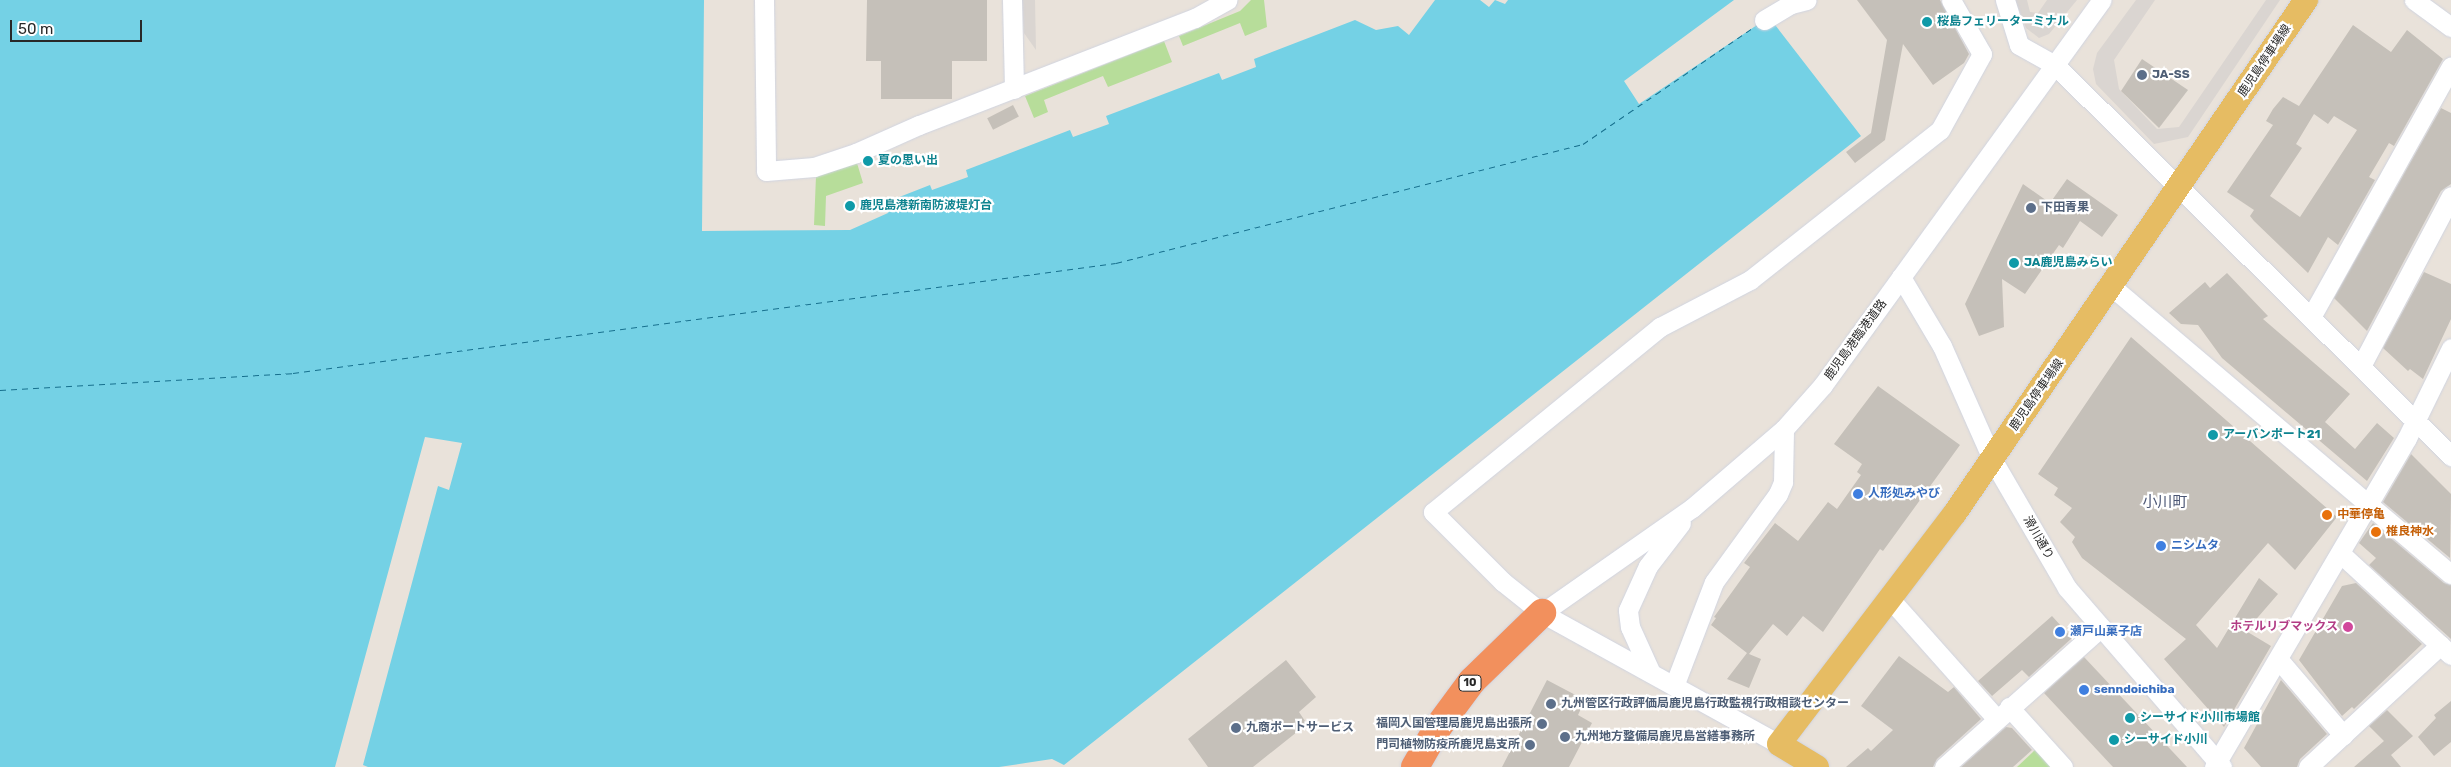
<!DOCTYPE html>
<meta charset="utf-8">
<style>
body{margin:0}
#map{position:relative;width:2451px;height:767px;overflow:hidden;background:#e9e2da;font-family:Rubik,"Noto Sans JP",sans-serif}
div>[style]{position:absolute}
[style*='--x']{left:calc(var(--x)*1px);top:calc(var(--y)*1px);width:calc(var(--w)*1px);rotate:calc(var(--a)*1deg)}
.green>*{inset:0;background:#b7dd9a}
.plaza>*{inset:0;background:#dad5d1}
.water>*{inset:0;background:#74d1e5}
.pier>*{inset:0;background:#e9e2da}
.ferry>*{height:1px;margin-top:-0.5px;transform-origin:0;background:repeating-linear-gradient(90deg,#166f8d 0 6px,transparent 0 11px)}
.building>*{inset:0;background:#c5c0b9;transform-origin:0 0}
.roads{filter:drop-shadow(0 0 1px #d0d4e0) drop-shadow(0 0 1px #d0d4e0)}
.minor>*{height:19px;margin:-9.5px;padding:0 9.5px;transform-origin:9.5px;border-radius:9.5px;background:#fff}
.major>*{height:24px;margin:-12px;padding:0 12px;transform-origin:12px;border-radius:12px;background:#e6bc63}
.highway>*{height:28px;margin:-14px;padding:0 14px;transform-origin:14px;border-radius:14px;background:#f2905d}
.dots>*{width:14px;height:14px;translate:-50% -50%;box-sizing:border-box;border:2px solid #fff;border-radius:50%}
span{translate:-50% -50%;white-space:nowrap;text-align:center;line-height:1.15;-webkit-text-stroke:4.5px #fff;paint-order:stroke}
.shield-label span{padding:1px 4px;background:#fff;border:1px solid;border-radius:4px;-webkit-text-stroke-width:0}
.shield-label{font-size:11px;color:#282828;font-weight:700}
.culture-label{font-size:12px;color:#0d838f;font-weight:700}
.left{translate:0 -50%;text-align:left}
.street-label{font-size:12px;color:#282828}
.service-label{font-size:12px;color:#4e5e75;font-weight:700}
.right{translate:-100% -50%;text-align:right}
.shop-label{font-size:12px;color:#366cbe;font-weight:700}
.food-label{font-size:12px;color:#c56008;font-weight:700}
.hotel-label{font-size:12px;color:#b23c85;font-weight:700}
.quarter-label{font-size:15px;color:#4c5775}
.scale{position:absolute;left:10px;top:20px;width:132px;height:22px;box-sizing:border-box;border:2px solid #282828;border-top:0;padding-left:6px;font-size:15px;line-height:18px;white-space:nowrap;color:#282828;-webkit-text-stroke:4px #fff;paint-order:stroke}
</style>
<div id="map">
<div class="green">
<div style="clip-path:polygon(1251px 0,1264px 0,1267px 27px,1245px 36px,1240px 23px,1183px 46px,1179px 36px,1240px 11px)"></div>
<div style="clip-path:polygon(1164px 41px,1172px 62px,1108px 87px,1103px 76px,1044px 100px,1048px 112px,1034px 118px,1025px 96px)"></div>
<div style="clip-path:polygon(857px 163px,863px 183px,826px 196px,825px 226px,814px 225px,816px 176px)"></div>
<div style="clip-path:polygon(2036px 749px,2053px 767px,2017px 767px)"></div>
</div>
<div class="plaza">
<div style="clip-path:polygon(1022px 0,1035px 0,1036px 50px,1024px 33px)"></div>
<div style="clip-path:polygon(2015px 0,2027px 0,2030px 12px,2038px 13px,2047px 0,2077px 0,2049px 34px,2039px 38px,2026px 28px)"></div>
<div style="clip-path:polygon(2136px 0,2155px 0,2114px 60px,2119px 89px,2157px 129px,2179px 127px,2266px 0,2280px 0,2188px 137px,2154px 144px,2096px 84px,2093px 69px,2097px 53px)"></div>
</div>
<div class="water">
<div style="clip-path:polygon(0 0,704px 0,702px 231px,850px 230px,888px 213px,884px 203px,930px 185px,932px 190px,968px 177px,966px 170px,1070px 130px,1073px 137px,1109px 124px,1106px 116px,1219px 73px,1222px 80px,1256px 67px,1254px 59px,1355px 20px,1376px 30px,1398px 26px,1409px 35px,1435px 0,1480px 0,1489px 7px,1495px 0,1505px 4px,1508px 0,1734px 0,1624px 81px,1639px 104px,1769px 17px,1861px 136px,1064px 765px,1052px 759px,999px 767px,0 767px)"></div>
</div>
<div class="pier">
<div style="clip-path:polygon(425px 437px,462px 443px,449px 490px,438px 486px,363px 765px,368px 767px,335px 767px)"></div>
</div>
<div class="ferry">
<div style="--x:0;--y:390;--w:293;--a:-3.3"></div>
<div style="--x:293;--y:373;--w:830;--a:-7.61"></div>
<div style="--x:1116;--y:263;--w:482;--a:-14.3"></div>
<div style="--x:1583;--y:144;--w:211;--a:-34.4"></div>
</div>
<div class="building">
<div style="clip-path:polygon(867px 0,987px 0,987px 61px,952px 61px,952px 99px,881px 99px,881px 61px,866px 61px)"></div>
<div style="clip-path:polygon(1857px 0,1940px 0,1969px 54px,1964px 63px,1933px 85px,1903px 44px,1885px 140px,1855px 163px,1846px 152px,1871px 133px,1887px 40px)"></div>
<div style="clip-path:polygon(evenodd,2353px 25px,2391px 52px,2407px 30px,2443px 59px,2394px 146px,2389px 143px,2369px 177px,2375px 180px,2338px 245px,2328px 237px,2308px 273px,2254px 221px,2250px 216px,2254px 210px,2227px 192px,2273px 125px,2266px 121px,2273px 109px,2283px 97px,2299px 106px,2353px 25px,2314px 114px,2328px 124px,2334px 116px,2357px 130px,2300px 217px,2270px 196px,2302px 148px,2296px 144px,2314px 114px)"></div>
<div style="clip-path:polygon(2142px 59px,2188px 90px,2159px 128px,2121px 91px)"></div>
<div style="left:1013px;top:105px;width:13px;height:29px;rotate:63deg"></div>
<div style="clip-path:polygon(2441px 108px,2451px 113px,2451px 184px,2441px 191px,2367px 331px,2334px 298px)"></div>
<div style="clip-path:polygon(2067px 179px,2118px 215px,2102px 237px,2080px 221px,2063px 248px,2059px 245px,2025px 294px,2002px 279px,2004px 327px,1979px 336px,1965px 304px,2023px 184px,2050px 203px)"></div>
<div style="clip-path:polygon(2424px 272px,2451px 284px,2451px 319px,2423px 379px,2410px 369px,2408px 371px,2383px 348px)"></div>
<div style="clip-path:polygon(2227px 273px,2268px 316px,2263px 319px,2350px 394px,2325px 422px,2355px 449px,2377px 423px,2394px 438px,2367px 481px,2222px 358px,2198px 325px,2181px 324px,2169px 313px,2205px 282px,2210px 288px)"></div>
<div style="clip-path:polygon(2131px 337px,2337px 517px,2295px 570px,2268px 543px,2196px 625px,2217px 648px,2259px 578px,2278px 594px,2246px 631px,2271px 646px,2224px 727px,2164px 659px,2186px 639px,2082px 558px,2072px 542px,2075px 537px,2060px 522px,2072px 508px,2054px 495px,2058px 488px,2038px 474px)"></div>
<div style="clip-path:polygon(1878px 386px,1960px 445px,1883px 551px,1880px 549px,1823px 632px,1803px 616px,1787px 636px,1773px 624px,1749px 654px,1761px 659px,1749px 688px,1727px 679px,1747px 653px,1711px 625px,1716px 618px,1714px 617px,1750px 567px,1744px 563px,1775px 523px,1798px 541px,1828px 502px,1837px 509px,1861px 475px,1857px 472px,1862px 464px,1834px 444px)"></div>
<div style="clip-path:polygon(2411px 454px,2451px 494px,2450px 558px,2383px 502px)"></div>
<div style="clip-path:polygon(2373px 523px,2444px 583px,2451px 585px,2451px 639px,2369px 565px,2376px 558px,2359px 543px)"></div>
<div style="clip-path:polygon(2356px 583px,2422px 644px,2354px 709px,2352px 707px,2342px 716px,2299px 660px,2342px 586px)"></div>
<div style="clip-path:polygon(2052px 616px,2072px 638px,2029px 677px,2022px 670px,1992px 696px,1978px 681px)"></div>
<div style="clip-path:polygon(1899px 656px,1948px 692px,1954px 687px,1981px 719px,1937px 759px,1933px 767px,1846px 767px,1868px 748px,1871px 751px,1893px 730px,1861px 706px)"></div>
<div style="clip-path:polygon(2084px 657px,2187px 767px,2113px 767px,2044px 693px)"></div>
<div style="clip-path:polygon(1286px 660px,1316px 697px,1299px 712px,1307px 724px,1253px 767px,1208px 767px,1188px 739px)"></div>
<div style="clip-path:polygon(1547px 680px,1585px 700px,1578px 715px,1592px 723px,1569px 767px,1502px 767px)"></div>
<div style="clip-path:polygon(2281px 680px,2327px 734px,2300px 759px,2297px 767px,2261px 767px,2244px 748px)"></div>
<div style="clip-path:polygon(2451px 701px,2451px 742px,2434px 756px,2418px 737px,2436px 718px,2434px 715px)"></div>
<div style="clip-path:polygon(2387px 710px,2413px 736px,2391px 755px,2401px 767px,2354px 767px,2384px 741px,2369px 726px)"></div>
<div style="clip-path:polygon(2006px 727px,2012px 728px,2032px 750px,2013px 767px,1961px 767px)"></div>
</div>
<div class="roads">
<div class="minor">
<div style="--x:764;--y:0;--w:171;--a:89.3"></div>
<div style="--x:766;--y:171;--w:48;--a:-4.8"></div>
<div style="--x:814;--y:167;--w:44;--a:-18.4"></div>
<div style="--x:856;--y:153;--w:69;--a:-24"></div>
<div style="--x:919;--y:125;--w:296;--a:-21.2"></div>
<div style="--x:1195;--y:18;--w:37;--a:-29"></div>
<div style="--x:1012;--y:0;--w:89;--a:88.7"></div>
<div style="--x:2005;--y:0;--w:47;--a:72.7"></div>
<div style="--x:2019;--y:45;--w:41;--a:29.1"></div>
<div style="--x:2055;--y:65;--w:557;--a:44.64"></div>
<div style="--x:2414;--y:0;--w:46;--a:36.1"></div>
<div style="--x:1764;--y:20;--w:31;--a:-31"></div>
<div style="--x:1791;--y:4;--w:16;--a:-14"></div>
<div style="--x:1901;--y:277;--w:80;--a:59.3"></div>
<div style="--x:1942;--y:346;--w:124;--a:66.1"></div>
<div style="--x:1992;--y:459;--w:149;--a:59.8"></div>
<div style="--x:2067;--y:588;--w:237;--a:49.1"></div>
<div style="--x:2112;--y:287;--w:444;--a:40.3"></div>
<div style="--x:2311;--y:317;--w:287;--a:-60.8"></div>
<div style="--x:2361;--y:366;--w:192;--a:-62.1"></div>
<div style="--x:2341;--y:554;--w:149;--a:42.6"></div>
<div style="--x:1890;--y:599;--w:159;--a:48.3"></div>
<div style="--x:1542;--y:613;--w:183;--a:-35"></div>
<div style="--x:1692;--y:508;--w:121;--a:-40.7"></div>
<div style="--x:1784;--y:429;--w:59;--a:-48.4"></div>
<div style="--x:1823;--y:385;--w:475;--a:-54.1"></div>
<div style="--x:2279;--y:660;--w:99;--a:49.5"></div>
<div style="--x:1650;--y:671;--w:48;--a:-114.4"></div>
<div style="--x:1630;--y:627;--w:17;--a:-97"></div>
<div style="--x:1628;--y:610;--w:48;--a:-65.6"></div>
<div style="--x:1648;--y:566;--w:54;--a:-52.5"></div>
<div style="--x:1674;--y:686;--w:111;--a:-69"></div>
<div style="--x:1714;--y:582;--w:109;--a:-54"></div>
<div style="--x:1778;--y:494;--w:13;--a:-67"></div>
<div style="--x:1783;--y:482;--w:53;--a:-88.9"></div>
<div style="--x:2009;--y:707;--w:81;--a:48"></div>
<div style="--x:1779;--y:744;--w:271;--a:-151.1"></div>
<div style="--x:1542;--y:613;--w:50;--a:-141.5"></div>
<div style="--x:1503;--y:582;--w:99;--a:-135"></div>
<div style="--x:1433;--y:512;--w:293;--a:-39.2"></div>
<div style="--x:1660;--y:327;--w:102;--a:-27.6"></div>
<div style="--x:1750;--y:280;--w:242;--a:-38.3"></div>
<div style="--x:1940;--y:130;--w:87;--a:-61.1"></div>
<div style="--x:1982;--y:54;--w:62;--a:-119.9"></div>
<div style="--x:1944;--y:767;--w:210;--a:-41.7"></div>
<div style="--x:2214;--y:767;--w:381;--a:-59.6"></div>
<div style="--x:2407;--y:438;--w:100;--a:-63.9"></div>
<div style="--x:2308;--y:767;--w:180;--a:-42.7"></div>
</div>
<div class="major">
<div style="--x:1817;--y:767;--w:44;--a:-148.8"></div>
<div style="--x:1779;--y:744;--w:290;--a:-52.7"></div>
<div style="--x:1955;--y:513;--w:622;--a:-55.62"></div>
</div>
<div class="highway">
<div style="--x:1415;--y:767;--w:46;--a:-60.1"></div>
<div style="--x:1438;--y:727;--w:57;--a:-53.5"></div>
<div style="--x:1472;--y:681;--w:98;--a:-44.2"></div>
</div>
</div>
<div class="dots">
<div style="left:1927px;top:22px;background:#0f9aa8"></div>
<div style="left:2142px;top:75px;background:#5c6f8a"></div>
<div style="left:868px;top:161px;background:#0f9aa8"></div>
<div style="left:850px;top:206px;background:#0f9aa8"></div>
<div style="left:2031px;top:208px;background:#5c6f8a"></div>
<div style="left:2014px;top:263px;background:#0f9aa8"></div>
<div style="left:2213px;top:435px;background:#0f9aa8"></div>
<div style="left:1858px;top:494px;background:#3f7fe0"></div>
<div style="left:2327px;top:515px;background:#e8710a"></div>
<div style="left:2376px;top:532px;background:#e8710a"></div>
<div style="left:2161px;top:546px;background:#3f7fe0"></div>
<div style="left:2348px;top:627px;background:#d1479c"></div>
<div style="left:2060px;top:632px;background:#3f7fe0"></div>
<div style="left:2084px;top:690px;background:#3f7fe0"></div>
<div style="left:1551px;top:704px;background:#5c6f8a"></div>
<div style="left:2130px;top:718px;background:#0f9aa8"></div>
<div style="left:1542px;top:724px;background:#5c6f8a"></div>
<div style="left:1236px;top:728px;background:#5c6f8a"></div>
<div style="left:1565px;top:737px;background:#5c6f8a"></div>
<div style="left:2114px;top:740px;background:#0f9aa8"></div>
<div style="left:1530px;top:745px;background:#5c6f8a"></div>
</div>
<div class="shield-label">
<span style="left:1470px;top:683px">10</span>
</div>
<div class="culture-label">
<span class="left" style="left:1937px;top:22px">桜島フェリーターミナル</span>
<span class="left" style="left:878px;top:161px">夏の思い出</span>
<span class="left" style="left:860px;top:206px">鹿児島港新南防波堤灯台</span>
<span class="left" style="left:2024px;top:263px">JA鹿児島みらい</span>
<span class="left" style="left:2223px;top:435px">アーバンポート21</span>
<span class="left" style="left:2140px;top:718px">シーサイド小川市場館</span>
<span class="left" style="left:2124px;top:740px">シーサイド小川</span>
</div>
<div class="street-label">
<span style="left:2265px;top:61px;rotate:-56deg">鹿児島停車場線</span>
<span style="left:1856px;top:340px;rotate:-54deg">鹿児島港臨港道路</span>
<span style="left:2037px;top:395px;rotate:-55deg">鹿児島停車場線</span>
<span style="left:2038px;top:538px;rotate:60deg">滑川通り</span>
</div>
<div class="service-label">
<span class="left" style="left:2152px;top:75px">JA-SS</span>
<span class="left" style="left:2041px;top:208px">下田青果</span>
<span class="left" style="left:1561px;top:704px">九州管区行政評価局鹿児島行政監視行政相談センター</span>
<span class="right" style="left:1532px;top:724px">福岡入国管理局鹿児島出張所</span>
<span class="left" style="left:1246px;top:728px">九商ポートサービス</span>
<span class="left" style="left:1575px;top:737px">九州地方整備局鹿児島営繕事務所</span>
<span class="right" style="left:1520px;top:745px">門司植物防疫所鹿児島支所</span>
</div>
<div class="shop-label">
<span class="left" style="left:1868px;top:494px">人形処みやび</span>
<span class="left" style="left:2171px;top:546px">ニシムタ</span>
<span class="left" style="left:2070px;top:632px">瀬戸山菓子店</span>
<span class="left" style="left:2094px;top:690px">senndoichiba</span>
</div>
<div class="food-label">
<span class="left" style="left:2337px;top:515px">中華停亀</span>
<span class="left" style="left:2386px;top:532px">椎良神水</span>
</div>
<div class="hotel-label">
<span class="right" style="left:2338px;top:627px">ホテルリブマックス</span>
</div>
<div class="quarter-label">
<span style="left:2165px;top:503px">小川町</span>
</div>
<div class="scale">50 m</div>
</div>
